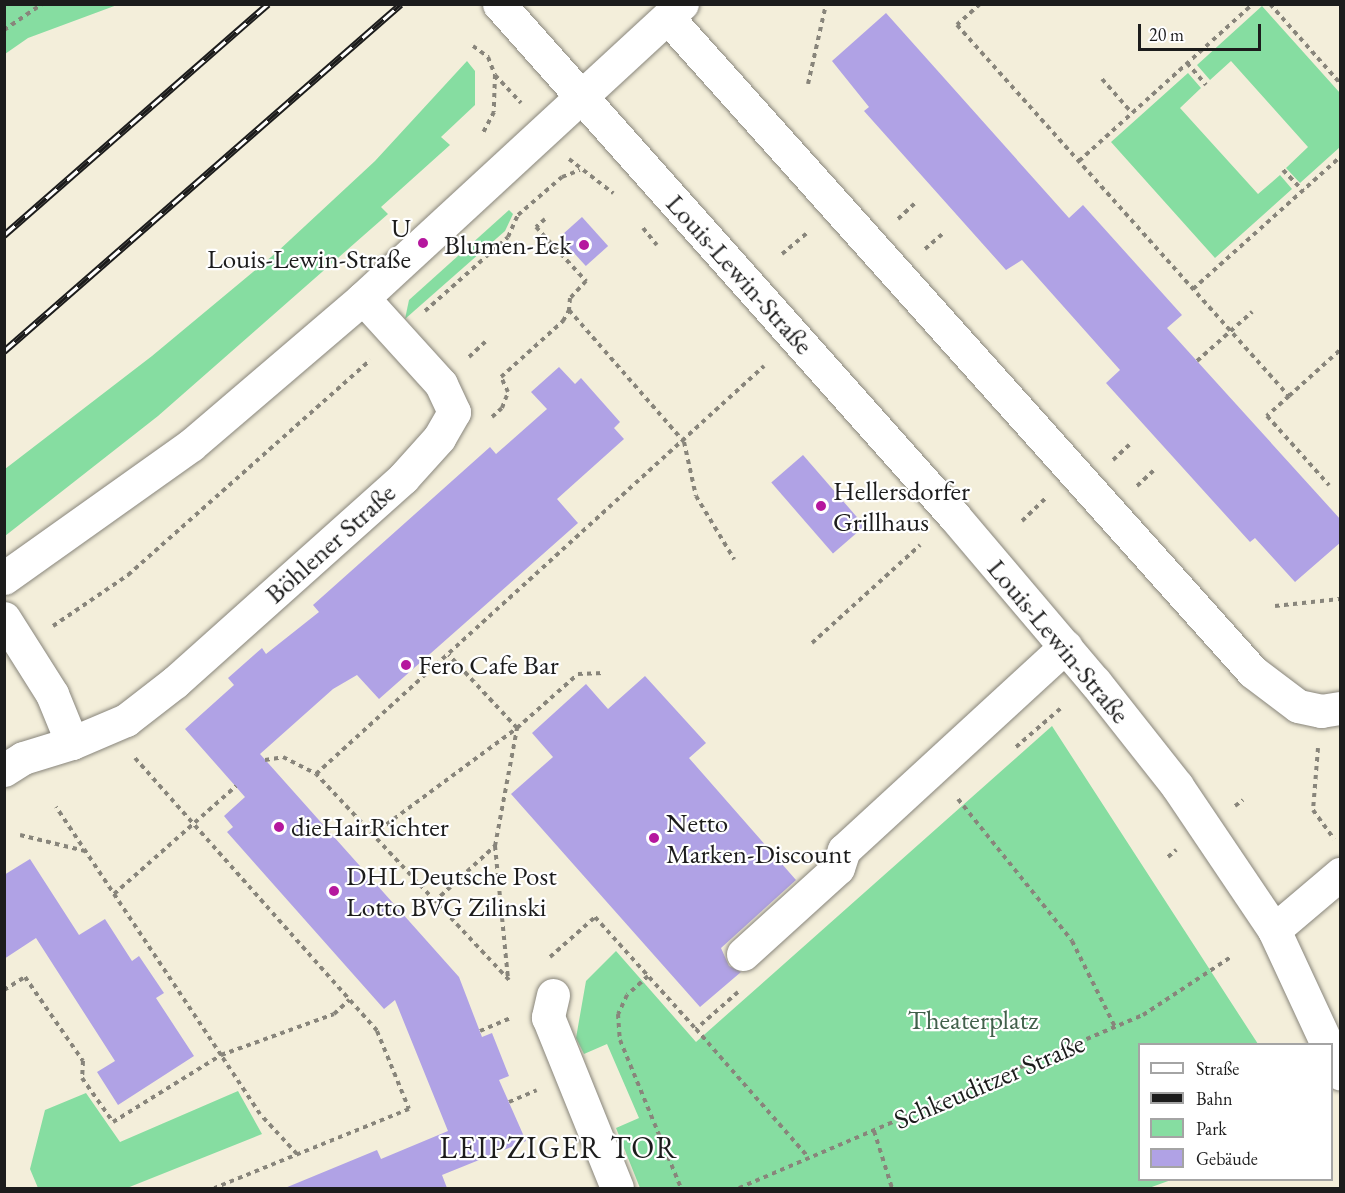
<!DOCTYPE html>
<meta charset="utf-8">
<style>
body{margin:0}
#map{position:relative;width:1345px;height:1193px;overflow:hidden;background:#f3eeda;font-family:"EB Garamond",serif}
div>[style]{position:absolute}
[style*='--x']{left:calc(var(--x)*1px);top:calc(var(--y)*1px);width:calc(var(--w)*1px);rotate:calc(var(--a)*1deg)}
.green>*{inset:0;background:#86dda1}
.building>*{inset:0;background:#b0a2e5;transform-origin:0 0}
.path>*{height:4px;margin-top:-2px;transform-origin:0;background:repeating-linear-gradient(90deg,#88857b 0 4.5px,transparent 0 9px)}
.roads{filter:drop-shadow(0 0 2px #88857b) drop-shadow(0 0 2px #88857b)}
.minor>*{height:33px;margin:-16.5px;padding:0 16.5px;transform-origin:16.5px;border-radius:16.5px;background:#fff}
.rail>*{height:7px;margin-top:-3.5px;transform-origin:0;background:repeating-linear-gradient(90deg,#fff 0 14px,#1c1c1c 0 28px);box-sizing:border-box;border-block:2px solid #1c1c1c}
.dots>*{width:16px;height:16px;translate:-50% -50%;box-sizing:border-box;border:3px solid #fff;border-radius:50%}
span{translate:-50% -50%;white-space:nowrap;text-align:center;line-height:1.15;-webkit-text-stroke:4.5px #fff;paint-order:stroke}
.poi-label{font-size:27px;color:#1c1c1c}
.right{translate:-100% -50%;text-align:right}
.left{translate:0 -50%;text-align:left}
.street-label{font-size:27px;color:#1c1c1c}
.park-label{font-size:27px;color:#41604b}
.quarter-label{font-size:30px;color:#1c1c1c;letter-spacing:1.5px}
.frame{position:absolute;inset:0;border:6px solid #1c1c1c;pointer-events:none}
.legend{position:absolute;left:1138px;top:1043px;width:195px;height:138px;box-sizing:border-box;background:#fff;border:2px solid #a4a4a4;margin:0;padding:8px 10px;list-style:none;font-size:18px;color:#1c1c1c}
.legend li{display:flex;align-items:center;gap:12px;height:30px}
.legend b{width:30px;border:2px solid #a4a4a4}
.scale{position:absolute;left:1138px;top:24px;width:123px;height:27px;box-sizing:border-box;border:3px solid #1c1c1c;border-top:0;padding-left:8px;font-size:18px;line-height:21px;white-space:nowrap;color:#1c1c1c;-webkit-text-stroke:4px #fff;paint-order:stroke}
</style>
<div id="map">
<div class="green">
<div style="clip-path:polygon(5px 4px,117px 4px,117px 5px,28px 38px,5px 54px)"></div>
<div style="clip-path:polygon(1262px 6px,1340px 93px,1340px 147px,1300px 183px,1286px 168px,1308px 147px,1231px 61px,1210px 80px,1197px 65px)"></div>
<div style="clip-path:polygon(467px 61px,475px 71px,475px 105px,441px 137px,450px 145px,381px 207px,388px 214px,158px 416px,5px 536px,5px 469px,152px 356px,277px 252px,375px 161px)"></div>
<div style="clip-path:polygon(1188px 73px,1201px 88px,1180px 108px,1258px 194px,1280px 175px,1292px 189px,1215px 258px,1111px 142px)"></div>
<div style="clip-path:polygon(509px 210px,513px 214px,505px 231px,405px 319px,409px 300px)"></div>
<div style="clip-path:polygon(1052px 726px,1258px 1044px,1140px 1044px,1140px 1180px,1171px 1180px,1149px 1188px,640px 1188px,616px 1128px,639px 1118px,607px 1044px,584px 1054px,576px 1038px,586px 981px,616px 951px,696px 1042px)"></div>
<div style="clip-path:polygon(238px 1091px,262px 1134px,127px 1188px,38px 1188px,30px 1169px,45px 1110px,86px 1093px,120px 1142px)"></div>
</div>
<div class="building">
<div style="clip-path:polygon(886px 13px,1069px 218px,1083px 205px,1182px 315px,1167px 328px,1341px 520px,1341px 542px,1295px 582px,1255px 538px,1250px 542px,1106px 383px,1120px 370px,1022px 260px,1006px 270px,864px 111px,869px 107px,832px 61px)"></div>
<div style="left:582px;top:217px;width:39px;height:30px;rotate:48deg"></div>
<div style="clip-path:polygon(559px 367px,575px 384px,581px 378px,620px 422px,614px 428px,624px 439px,557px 499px,578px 523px,379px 699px,357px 675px,333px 689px,260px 754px,459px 977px,482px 1037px,492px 1033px,509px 1076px,499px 1080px,526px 1141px,442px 1175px,447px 1188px,285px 1188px,377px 1150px,381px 1159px,448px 1131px,395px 1000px,384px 1009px,227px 832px,233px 827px,224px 816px,245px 797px,185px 729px,234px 685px,228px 678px,262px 648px,266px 654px,319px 612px,313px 605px,424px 506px,490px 447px,496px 454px,547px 409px,531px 392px)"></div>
<div style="left:803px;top:455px;width:94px;height:42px;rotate:49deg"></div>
<div style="clip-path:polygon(645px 676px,706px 743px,689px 758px,796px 880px,721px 948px,729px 966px,741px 972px,700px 1007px,511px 794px,553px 757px,532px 733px,586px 684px,608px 709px)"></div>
<div style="clip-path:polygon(30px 859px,79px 935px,105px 919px,132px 961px,139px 956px,164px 993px,156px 998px,194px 1056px,118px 1105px,97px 1072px,115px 1061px,36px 938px,4px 959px,4px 875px)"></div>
</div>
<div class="path">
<div style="--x:980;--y:4;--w:31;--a:138"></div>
<div style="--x:957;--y:25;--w:498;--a:48.2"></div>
<div style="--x:1289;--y:396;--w:30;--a:138"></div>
<div style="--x:1267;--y:416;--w:93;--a:48.1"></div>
<div style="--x:1270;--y:4;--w:106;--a:48.5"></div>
<div style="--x:4;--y:30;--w:46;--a:-34.4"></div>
<div style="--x:473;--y:46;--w:19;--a:36"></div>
<div style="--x:488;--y:57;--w:19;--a:69"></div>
<div style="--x:495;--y:75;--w:37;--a:92"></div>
<div style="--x:494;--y:112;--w:26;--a:118"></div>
<div style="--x:1187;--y:63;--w:29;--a:49"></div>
<div style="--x:495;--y:75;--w:38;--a:47"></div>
<div style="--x:1102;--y:79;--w:45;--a:48.6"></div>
<div style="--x:808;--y:84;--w:82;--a:-77.3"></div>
<div style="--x:569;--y:159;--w:56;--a:37.7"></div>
<div style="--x:1079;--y:161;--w:234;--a:-42.1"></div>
<div style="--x:1283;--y:170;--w:29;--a:46"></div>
<div style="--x:545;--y:219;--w:12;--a:138"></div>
<div style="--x:536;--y:227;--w:74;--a:47.2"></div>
<div style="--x:586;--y:281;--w:23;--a:133"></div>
<div style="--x:570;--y:298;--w:12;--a:95"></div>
<div style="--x:569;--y:310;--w:175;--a:48.9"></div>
<div style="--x:684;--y:442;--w:55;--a:77.5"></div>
<div style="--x:696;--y:496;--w:74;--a:58.9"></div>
<div style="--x:898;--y:219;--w:23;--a:-43"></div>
<div style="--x:643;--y:228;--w:22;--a:51"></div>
<div style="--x:925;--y:249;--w:23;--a:-41"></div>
<div style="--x:782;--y:254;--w:35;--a:-40"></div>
<div style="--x:1193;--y:289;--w:198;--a:-41.9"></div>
<div style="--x:425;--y:311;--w:111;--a:-41.7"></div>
<div style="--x:508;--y:237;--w:24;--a:-66"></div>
<div style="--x:518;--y:215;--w:58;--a:-40.8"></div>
<div style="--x:562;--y:177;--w:19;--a:-21"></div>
<div style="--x:469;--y:357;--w:23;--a:-43"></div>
<div style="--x:1197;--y:361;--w:74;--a:-41.7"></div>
<div style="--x:1289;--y:396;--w:69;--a:-42"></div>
<div style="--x:492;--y:417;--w:13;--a:-42"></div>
<div style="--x:502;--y:408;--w:17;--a:-69"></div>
<div style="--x:508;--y:392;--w:17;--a:-115"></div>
<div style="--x:501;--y:377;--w:84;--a:-42.1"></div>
<div style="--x:563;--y:321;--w:13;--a:-61"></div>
<div style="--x:1113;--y:460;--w:23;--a:-43"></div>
<div style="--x:1137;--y:486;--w:23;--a:-43"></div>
<div style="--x:1022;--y:521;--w:35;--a:-44"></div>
<div style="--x:1275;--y:606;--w:65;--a:-6.1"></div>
<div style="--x:53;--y:626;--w:91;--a:-34.2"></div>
<div style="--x:128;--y:575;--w:324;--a:-41.6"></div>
<div style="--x:812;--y:643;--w:146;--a:-42.2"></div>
<div style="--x:1016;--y:747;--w:60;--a:-40.9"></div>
<div style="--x:1318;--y:748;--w:62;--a:94.6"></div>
<div style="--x:1313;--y:810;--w:36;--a:54"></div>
<div style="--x:135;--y:758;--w:365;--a:48.4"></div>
<div style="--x:377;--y:1031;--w:84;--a:67.7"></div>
<div style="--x:409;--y:1109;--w:210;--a:157.9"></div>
<div style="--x:265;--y:760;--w:18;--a:-9"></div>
<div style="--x:283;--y:757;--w:37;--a:27"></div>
<div style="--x:958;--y:799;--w:182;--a:51.2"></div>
<div style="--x:1072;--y:941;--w:96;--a:63.4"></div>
<div style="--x:1235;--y:806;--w:10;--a:-37"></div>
<div style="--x:20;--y:835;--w:67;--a:13.8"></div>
<div style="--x:372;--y:835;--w:180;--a:-36.4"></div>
<div style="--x:517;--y:728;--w:100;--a:-133"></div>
<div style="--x:495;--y:846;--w:134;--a:84.4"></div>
<div style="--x:1168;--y:857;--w:11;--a:-41"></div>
<div style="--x:114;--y:894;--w:163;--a:-41.5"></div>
<div style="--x:434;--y:902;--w:83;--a:-42.6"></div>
<div style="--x:495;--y:846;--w:120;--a:-79.4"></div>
<div style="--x:517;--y:728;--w:81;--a:-41.5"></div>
<div style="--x:578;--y:674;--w:26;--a:-2"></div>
<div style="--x:550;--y:957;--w:60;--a:-41.6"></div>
<div style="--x:595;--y:917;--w:151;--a:48"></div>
<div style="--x:648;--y:976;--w:28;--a:138"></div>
<div style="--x:627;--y:995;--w:21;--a:115"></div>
<div style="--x:618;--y:1014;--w:26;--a:86"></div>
<div style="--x:620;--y:1040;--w:160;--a:67.6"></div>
<div style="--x:509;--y:980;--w:282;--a:-133.1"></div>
<div style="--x:316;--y:774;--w:606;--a:-42.32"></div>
<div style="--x:4;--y:990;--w:25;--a:-32"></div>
<div style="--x:25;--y:977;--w:102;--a:55.4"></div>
<div style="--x:83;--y:1061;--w:17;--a:93"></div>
<div style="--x:82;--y:1078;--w:54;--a:54.8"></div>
<div style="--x:113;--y:1122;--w:127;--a:-31.8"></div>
<div style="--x:221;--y:1055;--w:298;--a:-123.6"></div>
<div style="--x:738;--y:992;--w:56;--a:138.6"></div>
<div style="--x:696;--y:1029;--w:171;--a:48.8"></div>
<div style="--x:480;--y:1031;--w:34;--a:-23"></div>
<div style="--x:509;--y:1102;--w:30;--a:-23"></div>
<div style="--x:874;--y:1131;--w:60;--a:72.5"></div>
<div style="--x:297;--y:1154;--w:54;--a:-132.8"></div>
<div style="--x:260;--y:1114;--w:71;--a:-123.5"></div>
<div style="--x:221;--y:1055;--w:120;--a:-19.9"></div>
<div style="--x:334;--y:1014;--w:21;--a:-43"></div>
<div style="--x:739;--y:1188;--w:439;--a:-23.2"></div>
<div style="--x:1143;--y:1015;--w:105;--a:-33.4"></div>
</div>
<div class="roads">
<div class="minor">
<div style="--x:499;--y:4;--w:685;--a:48.37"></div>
<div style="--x:954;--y:516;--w:218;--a:49.7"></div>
<div style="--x:1095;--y:682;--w:132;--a:51.7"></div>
<div style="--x:1177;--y:786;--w:174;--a:56"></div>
<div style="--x:1274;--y:930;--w:126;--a:65.1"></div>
<div style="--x:668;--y:18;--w:877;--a:48.19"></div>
<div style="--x:1253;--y:672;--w:56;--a:37.1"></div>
<div style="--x:1298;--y:706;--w:24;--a:12"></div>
<div style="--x:1321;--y:711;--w:19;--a:-9"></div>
<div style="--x:4;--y:578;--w:229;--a:-35.4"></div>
<div style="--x:191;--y:445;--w:226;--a:-40.5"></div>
<div style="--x:363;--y:298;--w:434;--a:-42.7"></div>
<div style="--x:4;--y:618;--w:90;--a:57.7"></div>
<div style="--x:52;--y:694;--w:53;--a:67.8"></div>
<div style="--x:4;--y:770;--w:22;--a:-32"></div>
<div style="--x:23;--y:758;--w:51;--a:-17"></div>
<div style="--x:72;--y:743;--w:59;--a:-23.1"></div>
<div style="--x:126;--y:720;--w:62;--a:-37.8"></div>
<div style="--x:175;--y:682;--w:306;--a:-41.8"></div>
<div style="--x:403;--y:478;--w:54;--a:-48"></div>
<div style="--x:439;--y:438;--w:30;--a:-60"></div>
<div style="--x:454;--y:412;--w:31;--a:-115"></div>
<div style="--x:441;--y:384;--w:116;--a:-132.2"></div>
<div style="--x:1274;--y:930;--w:87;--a:-40.3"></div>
<div style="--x:743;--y:954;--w:128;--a:-42.2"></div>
<div style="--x:838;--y:868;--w:19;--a:-72"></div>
<div style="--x:844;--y:850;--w:301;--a:-42.6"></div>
<div style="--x:553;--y:995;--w:23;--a:103"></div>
<div style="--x:548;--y:1017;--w:184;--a:68"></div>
<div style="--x:1332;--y:1054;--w:21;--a:67"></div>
</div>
</div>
<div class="rail">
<div style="--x:4;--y:235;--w:351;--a:-41.2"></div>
<div style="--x:4;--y:351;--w:527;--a:-41.16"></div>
</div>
<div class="dots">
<div style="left:423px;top:243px;background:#b5179e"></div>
<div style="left:584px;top:245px;background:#b5179e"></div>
<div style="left:821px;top:506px;background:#b5179e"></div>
<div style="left:406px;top:665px;background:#b5179e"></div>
<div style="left:279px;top:827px;background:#b5179e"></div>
<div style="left:654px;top:838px;background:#b5179e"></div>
<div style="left:334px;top:891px;background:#b5179e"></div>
</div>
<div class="poi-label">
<span class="right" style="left:411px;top:243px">U<br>Louis-Lewin-Straße</span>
<span class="right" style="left:572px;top:245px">Blumen-Eck</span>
<span class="left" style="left:833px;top:506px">Hellersdorfer<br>Grillhaus</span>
<span class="left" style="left:418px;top:665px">Fero Cafe Bar</span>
<span class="left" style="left:666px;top:838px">Netto<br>Marken-Discount</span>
<span class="left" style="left:291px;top:827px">dieHairRichter</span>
<span class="left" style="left:346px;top:891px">DHL Deutsche Post<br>Lotto BVG Zilinski</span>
</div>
<div class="street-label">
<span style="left:740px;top:274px;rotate:48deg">Louis-Lewin-Straße</span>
<span style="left:330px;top:543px;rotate:-42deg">Böhlener Straße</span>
<span style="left:1059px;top:641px;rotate:50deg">Louis-Lewin-Straße</span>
<span style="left:989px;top:1081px;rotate:-23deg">Schkeuditzer Straße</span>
</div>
<div class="park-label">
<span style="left:973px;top:1020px">Theaterplatz</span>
</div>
<div class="quarter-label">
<span style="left:559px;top:1148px">LEIPZIGER TOR</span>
</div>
<div class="frame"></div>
<ul class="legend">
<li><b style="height:8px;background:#fff"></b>Straße</li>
<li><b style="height:8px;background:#1c1c1c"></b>Bahn</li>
<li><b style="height:16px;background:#86dda1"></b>Park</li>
<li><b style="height:16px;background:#b0a2e5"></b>Gebäude</li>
</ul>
<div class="scale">20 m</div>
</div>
